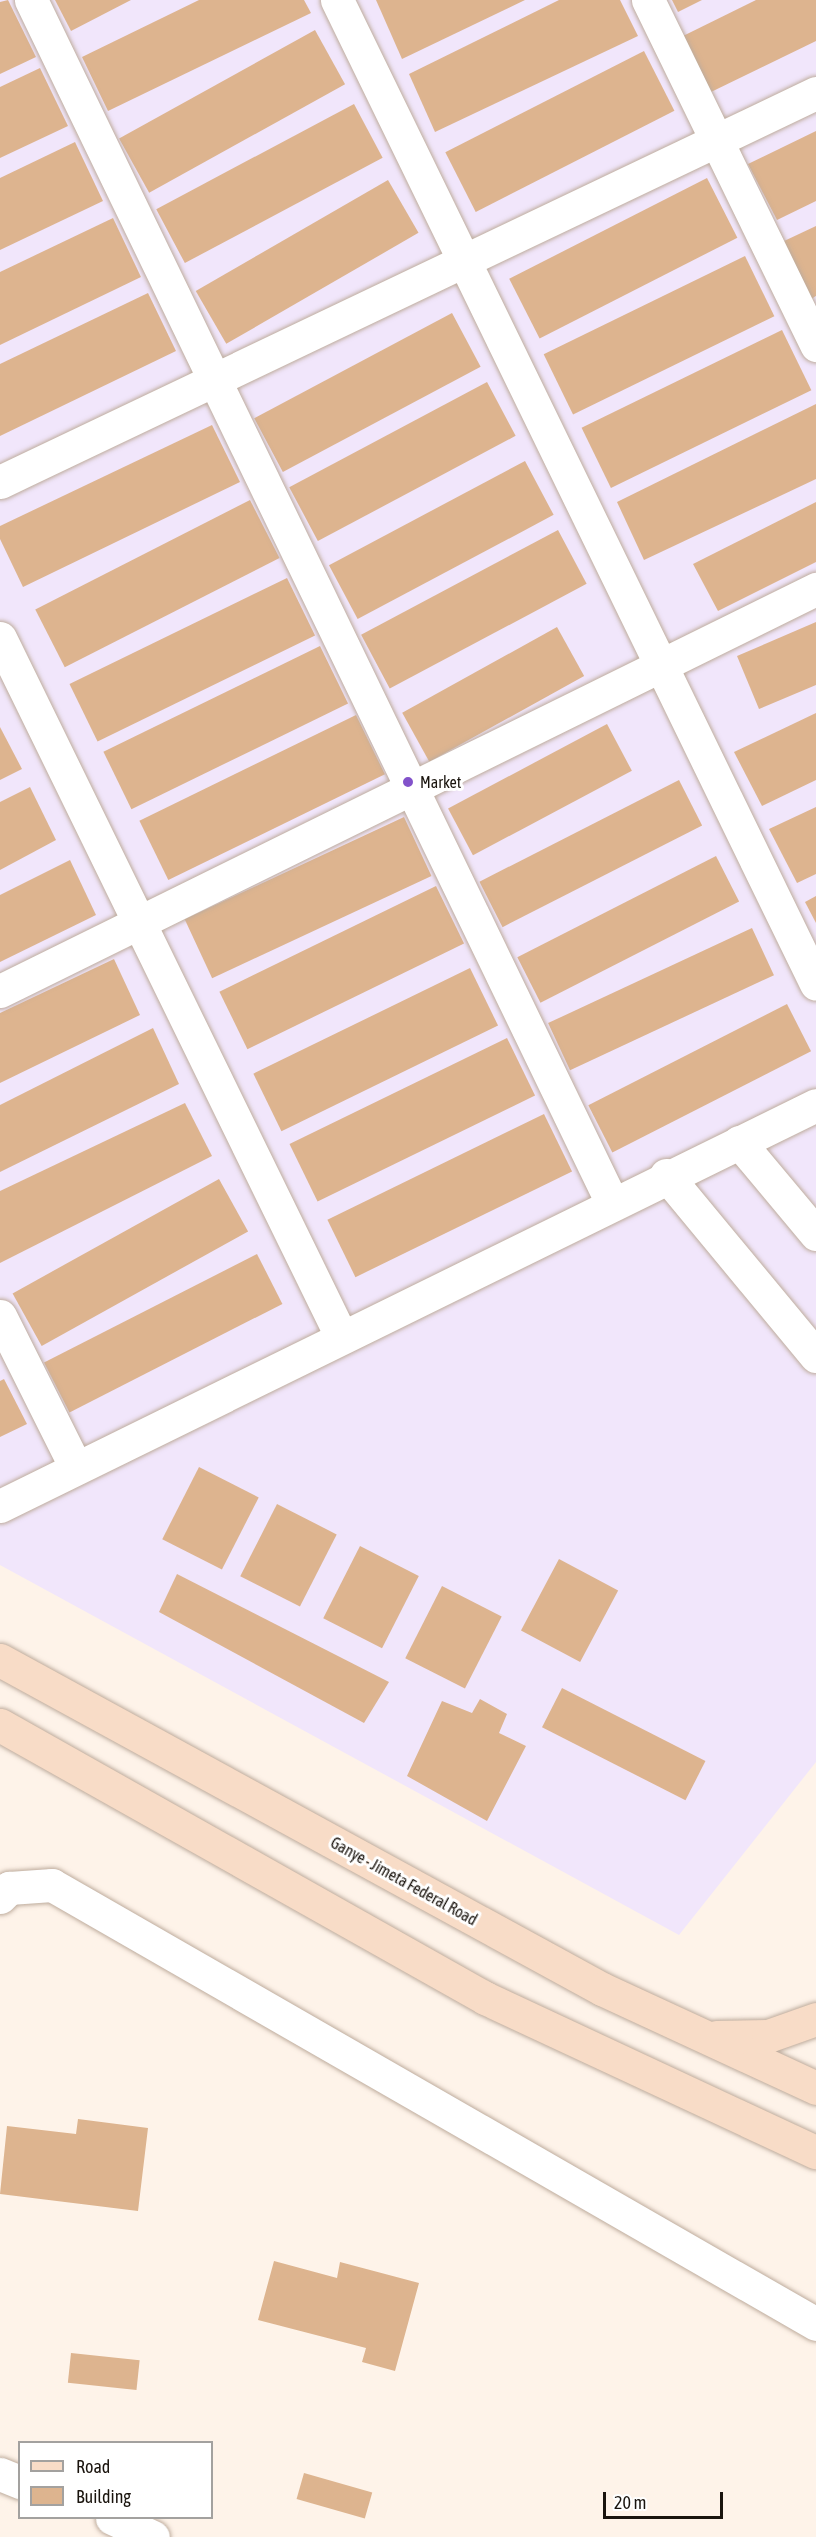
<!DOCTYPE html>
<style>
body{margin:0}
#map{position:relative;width:816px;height:2537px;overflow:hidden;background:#fef3e9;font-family:"Asap Condensed",sans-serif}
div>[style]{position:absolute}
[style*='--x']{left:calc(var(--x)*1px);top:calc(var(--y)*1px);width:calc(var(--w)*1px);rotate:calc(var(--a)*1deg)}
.commercial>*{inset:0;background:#f1e6fb}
.building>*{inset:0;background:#ddb48f;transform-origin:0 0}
.roads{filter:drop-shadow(0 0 2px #beac9d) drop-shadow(0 0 2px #beac9d)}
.minor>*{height:33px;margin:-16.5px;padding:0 16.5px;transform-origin:16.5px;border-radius:16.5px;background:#fff}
.major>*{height:33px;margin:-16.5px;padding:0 16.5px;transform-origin:16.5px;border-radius:16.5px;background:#f8dcc7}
.dots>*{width:16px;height:16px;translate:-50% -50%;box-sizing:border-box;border:3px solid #fff;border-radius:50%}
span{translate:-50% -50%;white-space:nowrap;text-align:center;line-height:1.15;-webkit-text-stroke:6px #fff;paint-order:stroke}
.poi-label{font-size:16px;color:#1a140e}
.left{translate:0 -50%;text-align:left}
.street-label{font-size:16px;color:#1a140e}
.legend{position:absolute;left:18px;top:2441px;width:195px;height:78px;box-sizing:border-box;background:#fff;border:2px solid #a3a19f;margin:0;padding:8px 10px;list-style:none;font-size:18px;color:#1a140e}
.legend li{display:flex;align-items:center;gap:12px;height:30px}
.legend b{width:30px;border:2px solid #a3a19f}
.scale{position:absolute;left:603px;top:2492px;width:120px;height:27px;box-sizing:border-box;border:3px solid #1a140e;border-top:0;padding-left:8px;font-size:18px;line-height:21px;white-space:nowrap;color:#1a140e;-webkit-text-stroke:4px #fff;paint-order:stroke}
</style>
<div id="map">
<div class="commercial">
<div style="clip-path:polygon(0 0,816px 0,816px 1762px,679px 1935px,0 1565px)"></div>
</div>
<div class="building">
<div style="clip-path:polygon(8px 0,36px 57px,0 74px,0 2px)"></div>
<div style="clip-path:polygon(55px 0,131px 0,71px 31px)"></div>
<div style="clip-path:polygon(199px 0,304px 0,311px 13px,108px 111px,82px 57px)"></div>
<div style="clip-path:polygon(376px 0,525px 0,402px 59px)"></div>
<div style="clip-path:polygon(559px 0,620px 0,638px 36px,435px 132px,409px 74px)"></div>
<div style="clip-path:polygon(672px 0,702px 0,678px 12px)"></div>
<div style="clip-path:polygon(756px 0,816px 0,816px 41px,711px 92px,683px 36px)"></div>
<div style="left:315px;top:30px;width:62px;height:224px;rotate:61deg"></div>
<div style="left:644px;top:51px;width:67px;height:223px;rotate:63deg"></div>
<div style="clip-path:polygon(40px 68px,68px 126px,0 158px,0 87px)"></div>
<div style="left:354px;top:104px;width:61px;height:224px;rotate:62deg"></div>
<div style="clip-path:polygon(816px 131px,816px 201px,777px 220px,748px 164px)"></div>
<div style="clip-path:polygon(75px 142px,103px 201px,0 250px,0 178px)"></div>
<div style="left:707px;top:178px;width:67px;height:222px;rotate:63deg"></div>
<div style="left:388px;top:180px;width:61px;height:222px;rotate:60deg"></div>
<div style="clip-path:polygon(113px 218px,141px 277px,0 345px,0 272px)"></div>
<div style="clip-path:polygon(816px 226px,816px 296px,811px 299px,782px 242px)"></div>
<div style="left:745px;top:256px;width:67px;height:224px;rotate:64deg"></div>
<div style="clip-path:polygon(148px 293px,176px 351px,0 436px,0 364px)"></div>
<div style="left:452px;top:313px;width:61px;height:224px;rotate:62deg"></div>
<div style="left:782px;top:330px;width:67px;height:223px;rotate:64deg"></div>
<div style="left:487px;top:382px;width:61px;height:224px;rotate:62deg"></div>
<div style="clip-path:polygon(816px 404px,816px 479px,644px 560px,617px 502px)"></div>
<div style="clip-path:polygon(212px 425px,240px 482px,23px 587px,0 539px,0 526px)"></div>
<div style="left:525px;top:461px;width:61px;height:222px;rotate:62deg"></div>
<div style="left:250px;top:500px;width:65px;height:241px;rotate:63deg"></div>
<div style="clip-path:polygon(816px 502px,816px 562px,718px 611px,693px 564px)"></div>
<div style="left:558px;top:530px;width:61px;height:223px;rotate:62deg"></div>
<div style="left:287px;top:578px;width:64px;height:242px;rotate:64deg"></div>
<div style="clip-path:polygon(816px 622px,816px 685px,759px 709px,737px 656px)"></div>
<div style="left:557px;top:627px;width:56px;height:177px;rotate:61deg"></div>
<div style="left:320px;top:646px;width:64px;height:241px;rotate:64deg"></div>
<div style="clip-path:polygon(816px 713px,816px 780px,762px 806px,734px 752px)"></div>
<div style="left:356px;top:715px;width:66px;height:241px;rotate:64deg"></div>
<div style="left:607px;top:724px;width:53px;height:180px;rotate:62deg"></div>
<div style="clip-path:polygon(0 727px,22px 769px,0 780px)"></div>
<div style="left:679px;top:780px;width:51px;height:224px;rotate:63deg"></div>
<div style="clip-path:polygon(30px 787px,56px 840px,0 870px,0 802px)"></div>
<div style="clip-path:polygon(816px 807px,816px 874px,797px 883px,769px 829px)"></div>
<div style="left:404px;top:817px;width:65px;height:242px;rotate:65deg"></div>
<div style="left:716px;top:856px;width:51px;height:223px;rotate:63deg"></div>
<div style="clip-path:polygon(70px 860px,96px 915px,0 962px,0 895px)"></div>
<div style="left:436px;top:886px;width:64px;height:241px;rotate:64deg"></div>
<div style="clip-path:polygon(816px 896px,816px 923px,805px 902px)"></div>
<div style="left:752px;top:928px;width:52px;height:225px;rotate:65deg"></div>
<div style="clip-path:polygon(114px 959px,140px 1015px,0 1083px,0 1013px)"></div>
<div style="left:470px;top:968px;width:64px;height:241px;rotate:64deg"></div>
<div style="left:787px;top:1004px;width:53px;height:223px;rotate:63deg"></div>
<div style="clip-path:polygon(153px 1028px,179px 1084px,0 1172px,0 1105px)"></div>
<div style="left:507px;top:1038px;width:64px;height:242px;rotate:64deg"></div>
<div style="clip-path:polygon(185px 1103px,212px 1156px,0 1263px,0 1191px)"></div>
<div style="left:544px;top:1114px;width:64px;height:241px;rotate:64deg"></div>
<div style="left:219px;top:1179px;width:60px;height:236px;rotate:61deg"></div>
<div style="left:257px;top:1254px;width:56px;height:239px;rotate:63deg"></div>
<div style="clip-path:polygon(4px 1379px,27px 1424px,0 1437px,0 1381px)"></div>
<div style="left:199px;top:1467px;width:67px;height:81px;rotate:27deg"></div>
<div style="left:277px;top:1504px;width:67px;height:81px;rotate:27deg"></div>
<div style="left:360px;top:1546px;width:66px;height:81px;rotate:27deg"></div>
<div style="left:559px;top:1559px;width:67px;height:81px;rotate:28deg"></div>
<div style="clip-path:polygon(177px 1574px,389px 1682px,364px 1723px,159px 1612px)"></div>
<div style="left:442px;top:1586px;width:67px;height:81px;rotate:27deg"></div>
<div style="left:562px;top:1688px;width:161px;height:44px;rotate:27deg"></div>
<div style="clip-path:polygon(480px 1699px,507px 1714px,499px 1733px,526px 1746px,487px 1821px,407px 1776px,442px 1701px,472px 1713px)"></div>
<div style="clip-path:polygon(78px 2119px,148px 2128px,138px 2211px,0 2194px,7px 2126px,76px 2134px)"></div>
<div style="clip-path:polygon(274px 2261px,337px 2278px,340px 2262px,419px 2283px,395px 2371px,362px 2362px,366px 2348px,258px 2320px)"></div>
<div style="left:71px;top:2353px;width:69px;height:30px;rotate:6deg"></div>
<div style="left:304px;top:2473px;width:71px;height:27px;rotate:16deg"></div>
</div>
<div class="roads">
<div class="minor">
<div style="--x:31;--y:0;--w:1336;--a:64.22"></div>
<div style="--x:337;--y:0;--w:1094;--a:64.04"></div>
<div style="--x:648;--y:0;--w:384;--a:64"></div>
<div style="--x:0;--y:482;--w:904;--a:-25.49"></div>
<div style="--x:0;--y:638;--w:777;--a:63.96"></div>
<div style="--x:0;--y:991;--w:910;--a:-26.23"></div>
<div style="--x:739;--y:1142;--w:120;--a:50.1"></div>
<div style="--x:666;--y:1175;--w:235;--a:50.4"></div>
<div style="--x:0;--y:1316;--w:170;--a:63.4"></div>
<div style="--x:0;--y:1506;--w:909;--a:-26.17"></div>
<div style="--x:0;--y:1897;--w:13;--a:-45"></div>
<div style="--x:9;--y:1888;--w:43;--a:-4"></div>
<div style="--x:52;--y:1885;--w:881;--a:29.88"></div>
<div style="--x:0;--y:2474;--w:22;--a:22"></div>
<div style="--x:112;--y:2518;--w:45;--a:24.9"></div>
</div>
<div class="major">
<div style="--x:0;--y:1660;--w:686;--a:28.66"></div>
<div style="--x:602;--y:1989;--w:236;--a:24.8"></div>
<div style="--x:0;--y:1725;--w:557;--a:29.37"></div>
<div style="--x:485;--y:1998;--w:365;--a:25"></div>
<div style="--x:716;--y:2037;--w:52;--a:-1.1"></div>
<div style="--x:768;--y:2036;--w:51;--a:-19.5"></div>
</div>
</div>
<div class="dots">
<div style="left:408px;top:782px;background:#8252ca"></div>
</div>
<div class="poi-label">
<span class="left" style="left:420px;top:782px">Market</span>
</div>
<div class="street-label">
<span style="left:404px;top:1881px;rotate:29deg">Ganye - Jimeta Federal Road</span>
</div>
<ul class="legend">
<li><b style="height:8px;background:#f8dcc7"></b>Road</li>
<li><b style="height:16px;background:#ddb48f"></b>Building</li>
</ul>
<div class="scale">20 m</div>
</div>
